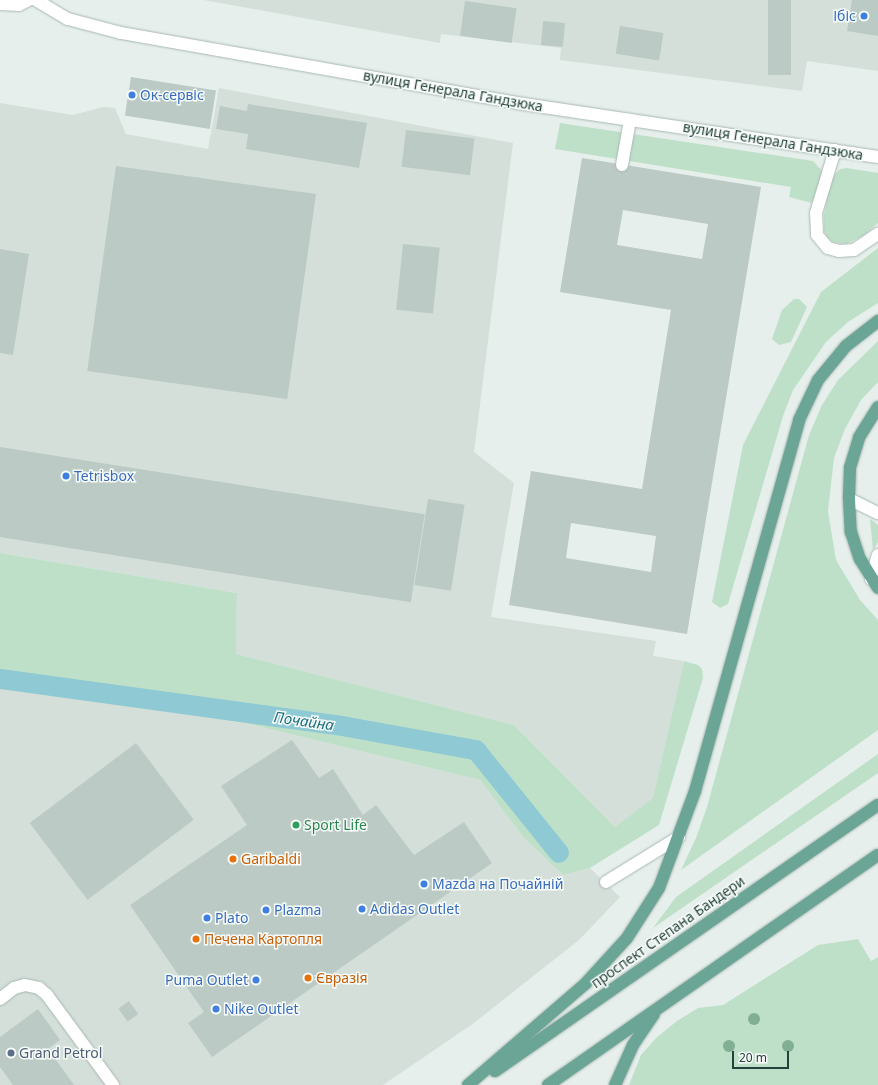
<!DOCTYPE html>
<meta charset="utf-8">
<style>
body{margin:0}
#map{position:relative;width:878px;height:1085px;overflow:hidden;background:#e6efeb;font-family:"Noto Sans",sans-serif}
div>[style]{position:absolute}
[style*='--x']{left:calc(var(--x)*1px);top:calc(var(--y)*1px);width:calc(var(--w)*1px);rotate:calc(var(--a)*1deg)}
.built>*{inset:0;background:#d4dfda}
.green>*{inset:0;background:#bfe0c8}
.canal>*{height:20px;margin:-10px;padding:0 10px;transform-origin:10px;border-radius:10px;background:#8ec9d4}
.building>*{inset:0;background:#bbcac4;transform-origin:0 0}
.roads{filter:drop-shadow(0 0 1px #a8b8b2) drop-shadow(0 0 1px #a8b8b2)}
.minor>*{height:12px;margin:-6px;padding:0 6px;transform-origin:6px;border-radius:6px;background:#fff}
.major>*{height:12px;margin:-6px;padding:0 6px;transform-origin:6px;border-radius:6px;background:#6aa596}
.trees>*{width:12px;height:12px;margin:-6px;border-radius:50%;background:#80af93}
.dots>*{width:11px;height:11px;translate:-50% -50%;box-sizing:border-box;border:2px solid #f7fbf9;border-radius:50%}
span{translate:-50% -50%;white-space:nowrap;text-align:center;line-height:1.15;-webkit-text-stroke:3px #f7fbf9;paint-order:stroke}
.shop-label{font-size:14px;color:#366cbe}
.right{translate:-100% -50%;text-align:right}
.left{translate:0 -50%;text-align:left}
.street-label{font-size:14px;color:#24423a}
.leisure-label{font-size:14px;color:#27864d}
.food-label{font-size:14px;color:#c56008}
.service-label{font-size:14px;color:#4e5e75}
.water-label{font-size:15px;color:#1c6f80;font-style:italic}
.scale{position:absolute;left:732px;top:1051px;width:57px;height:18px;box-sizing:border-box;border:2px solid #24423a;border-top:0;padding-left:5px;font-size:12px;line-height:14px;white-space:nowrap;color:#24423a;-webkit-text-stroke:3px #f7fbf9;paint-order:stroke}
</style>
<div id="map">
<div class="built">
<div style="clip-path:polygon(204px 0,878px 0,878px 71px,807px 61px,802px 91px,560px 60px,561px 48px,441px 34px,440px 43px)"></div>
<div style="clip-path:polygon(219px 88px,513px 143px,474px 452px,514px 483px,491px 617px,656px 641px,653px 656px,684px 661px,653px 799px,615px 827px,514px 725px,236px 654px,237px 593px,0 553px,0 103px,73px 115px,103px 107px,115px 108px,126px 134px,208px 149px)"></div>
<div style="clip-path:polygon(0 687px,245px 723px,480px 780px,523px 837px,563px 875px,590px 868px,620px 897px,579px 940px,474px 1023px,383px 1085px,0 1085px)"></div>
</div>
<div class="green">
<div style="clip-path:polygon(560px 123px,813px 161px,823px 172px,812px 203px,789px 197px,791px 187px,555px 149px)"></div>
<div style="clip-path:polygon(847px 168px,878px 173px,878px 223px,863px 236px,846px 244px,833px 242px,827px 237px,824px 230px,824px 215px,831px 178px,840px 169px)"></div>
<div style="clip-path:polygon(878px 248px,878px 303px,848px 322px,826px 342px,793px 390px,783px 416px,728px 604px,720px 608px,712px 602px,743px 445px,821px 292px)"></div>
<div style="clip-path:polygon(794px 299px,799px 299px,807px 307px,791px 342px,779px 345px,772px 339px,782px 310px)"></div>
<div style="clip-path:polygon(878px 341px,878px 382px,861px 400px,845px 429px,834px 458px,828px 511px,836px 560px,860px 600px,878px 620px,878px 730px,681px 870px,696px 838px,707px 807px,809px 435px,822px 405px,838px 380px)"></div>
<div style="clip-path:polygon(870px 519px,878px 525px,878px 542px,873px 550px)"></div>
<div style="clip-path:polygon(0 553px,237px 593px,236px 654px,514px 725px,615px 827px,653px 798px,684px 661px,698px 665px,702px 669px,703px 678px,659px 825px,590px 868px,563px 875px,523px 837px,480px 780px,245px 723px,0 687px)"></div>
<div style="clip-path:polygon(878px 754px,878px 773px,653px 928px,676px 897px)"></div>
<div style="clip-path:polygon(858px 939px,871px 961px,878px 957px,878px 1085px,629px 1085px,641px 1055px,656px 1038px,677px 1021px,698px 1008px,723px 1005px,818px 945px)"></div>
</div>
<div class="canal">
<div style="--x:0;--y:679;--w:345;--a:7.8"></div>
<div style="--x:342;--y:726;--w:136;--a:10.2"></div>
<div style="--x:476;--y:750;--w:132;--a:51.1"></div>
</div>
<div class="building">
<div style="left:768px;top:0;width:23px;height:75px"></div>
<div style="clip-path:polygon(852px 0,878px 0,878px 36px,847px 31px)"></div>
<div style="left:465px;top:1px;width:52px;height:35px;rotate:8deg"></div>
<div style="left:543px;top:21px;width:22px;height:24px;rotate:5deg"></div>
<div style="left:620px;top:26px;width:44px;height:28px;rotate:9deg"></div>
<div style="left:131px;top:77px;width:86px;height:39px;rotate:9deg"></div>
<div style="clip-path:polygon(248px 104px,367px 123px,359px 168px,246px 149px,248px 134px,216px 129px,220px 106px,247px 111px)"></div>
<div style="left:406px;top:130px;width:69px;height:37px;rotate:7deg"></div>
<div style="clip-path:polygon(evenodd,582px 158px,761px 187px,687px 634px,509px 605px,531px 471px,642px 489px,671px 310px,560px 292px,582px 158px,623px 210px,708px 224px,702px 259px,617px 245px,623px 210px,582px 158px,571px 523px,656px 536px,651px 572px,566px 558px,571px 523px)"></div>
<div style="left:116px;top:166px;width:202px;height:207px;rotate:8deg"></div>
<div style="left:403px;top:244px;width:37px;height:66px;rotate:6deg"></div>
<div style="clip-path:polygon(0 249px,29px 254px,13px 355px,0 353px)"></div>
<div style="left:0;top:447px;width:430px;height:89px;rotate:9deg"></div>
<div style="left:428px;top:499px;width:37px;height:87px;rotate:9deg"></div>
<div style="clip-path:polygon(292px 740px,319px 778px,333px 769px,363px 815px,376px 805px,414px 855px,464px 822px,492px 863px,212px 1057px,188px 1023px,204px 1012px,130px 905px,247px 825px,221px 786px)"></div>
<div style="left:136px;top:743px;width:96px;height:133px;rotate:53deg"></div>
<div style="left:129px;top:1001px;width:16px;height:13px;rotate:55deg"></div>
<div style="clip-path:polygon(38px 1009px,60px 1040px,48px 1049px,74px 1085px,13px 1085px,0 1067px,0 1037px)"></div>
</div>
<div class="roads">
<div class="minor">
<div style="--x:36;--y:0;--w:37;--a:31"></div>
<div style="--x:68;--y:19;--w:55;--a:14.8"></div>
<div style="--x:121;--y:33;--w:402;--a:10"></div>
<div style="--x:517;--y:103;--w:365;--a:8.5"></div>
<div style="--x:0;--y:4;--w:19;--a:3"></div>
<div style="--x:19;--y:5;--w:11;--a:-27"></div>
<div style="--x:835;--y:150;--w:66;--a:106.8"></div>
<div style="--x:816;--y:213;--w:22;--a:87"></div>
<div style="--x:817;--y:235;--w:17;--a:50"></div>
<div style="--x:828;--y:248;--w:11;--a:15"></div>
<div style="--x:839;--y:251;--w:15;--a:-4"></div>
<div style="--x:854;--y:250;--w:29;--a:-34"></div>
<div style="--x:622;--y:165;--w:46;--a:-79.9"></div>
<div style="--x:849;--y:499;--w:32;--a:26"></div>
<div style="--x:871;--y:579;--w:25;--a:-74"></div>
<div style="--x:606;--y:882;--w:86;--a:-31.7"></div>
<div style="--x:0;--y:999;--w:18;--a:-38"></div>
<div style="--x:14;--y:988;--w:11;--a:-15"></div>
<div style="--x:25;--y:985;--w:14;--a:12"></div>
<div style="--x:39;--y:988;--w:11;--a:41"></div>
<div style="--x:47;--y:995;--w:112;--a:53.7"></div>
</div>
<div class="major">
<div style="--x:878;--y:407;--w:36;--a:122"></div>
<div style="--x:859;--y:438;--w:31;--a:107"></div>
<div style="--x:850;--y:468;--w:31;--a:92"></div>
<div style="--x:849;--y:499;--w:33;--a:87"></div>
<div style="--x:851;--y:532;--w:28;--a:72"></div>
<div style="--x:860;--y:559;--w:34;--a:58"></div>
<div style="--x:495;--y:1071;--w:466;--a:-34.8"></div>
<div style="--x:468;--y:1085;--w:155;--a:-40.8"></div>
<div style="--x:585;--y:984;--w:62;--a:-47.6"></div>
<div style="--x:627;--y:938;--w:59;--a:-57.4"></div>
<div style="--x:659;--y:888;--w:103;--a:-69.6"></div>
<div style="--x:695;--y:791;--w:385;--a:-74.3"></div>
<div style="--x:799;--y:420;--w:44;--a:-64.6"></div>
<div style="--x:818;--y:380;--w:44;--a:-50.5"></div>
<div style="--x:846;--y:346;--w:41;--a:-38"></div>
<div style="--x:548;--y:1085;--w:402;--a:-34.9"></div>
<div style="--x:615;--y:1085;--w:44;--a:-65.8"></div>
<div style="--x:633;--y:1045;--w:37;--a:-56"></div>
</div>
</div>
<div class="trees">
<div style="left:754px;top:1019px"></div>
<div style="left:729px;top:1046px"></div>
<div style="left:788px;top:1046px"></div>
</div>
<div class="dots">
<div style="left:864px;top:16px;background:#3f7fe0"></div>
<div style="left:132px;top:95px;background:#3f7fe0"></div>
<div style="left:66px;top:476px;background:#3f7fe0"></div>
<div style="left:296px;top:825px;background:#2e9e5b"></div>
<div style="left:233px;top:859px;background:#e8710a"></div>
<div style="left:424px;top:884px;background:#3f7fe0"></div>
<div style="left:362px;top:909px;background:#3f7fe0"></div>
<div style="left:266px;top:910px;background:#3f7fe0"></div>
<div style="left:207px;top:918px;background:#3f7fe0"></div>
<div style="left:196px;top:939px;background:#e8710a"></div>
<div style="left:308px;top:978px;background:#e8710a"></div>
<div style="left:256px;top:980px;background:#3f7fe0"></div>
<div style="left:216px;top:1009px;background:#3f7fe0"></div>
<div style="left:11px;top:1053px;background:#5c6f8a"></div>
</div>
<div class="shop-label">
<span class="right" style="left:856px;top:16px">Ібіс</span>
<span class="left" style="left:140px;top:95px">Ок-сервіс</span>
<span class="left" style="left:74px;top:476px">Tetrisbox</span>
<span class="left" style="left:432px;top:884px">Mazda на Почайній</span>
<span class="left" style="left:370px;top:909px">Adidas Outlet</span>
<span class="left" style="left:274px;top:910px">Plazma</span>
<span class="left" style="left:215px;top:918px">Plato</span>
<span class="right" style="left:248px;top:980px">Puma Outlet</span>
<span class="left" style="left:224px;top:1009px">Nike Outlet</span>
</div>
<div class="street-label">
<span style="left:453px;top:91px;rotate:10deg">вулиця Генерала Гандзюка</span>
<span style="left:773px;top:141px;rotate:9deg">вулиця Генерала Гандзюка</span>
<span style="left:668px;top:932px;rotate:-35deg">проспект Степана Бандери</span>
</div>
<div class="leisure-label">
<span class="left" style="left:304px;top:825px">Sport Life</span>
</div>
<div class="food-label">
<span class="left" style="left:241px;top:859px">Garibaldi</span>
<span class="left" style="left:204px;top:939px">Печена Картопля</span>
<span class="left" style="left:316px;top:978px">Євразія</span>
</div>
<div class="service-label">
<span class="left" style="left:19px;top:1053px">Grand Petrol</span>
</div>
<div class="water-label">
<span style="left:304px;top:721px;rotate:8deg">Почайна</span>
</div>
<div class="scale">20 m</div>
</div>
